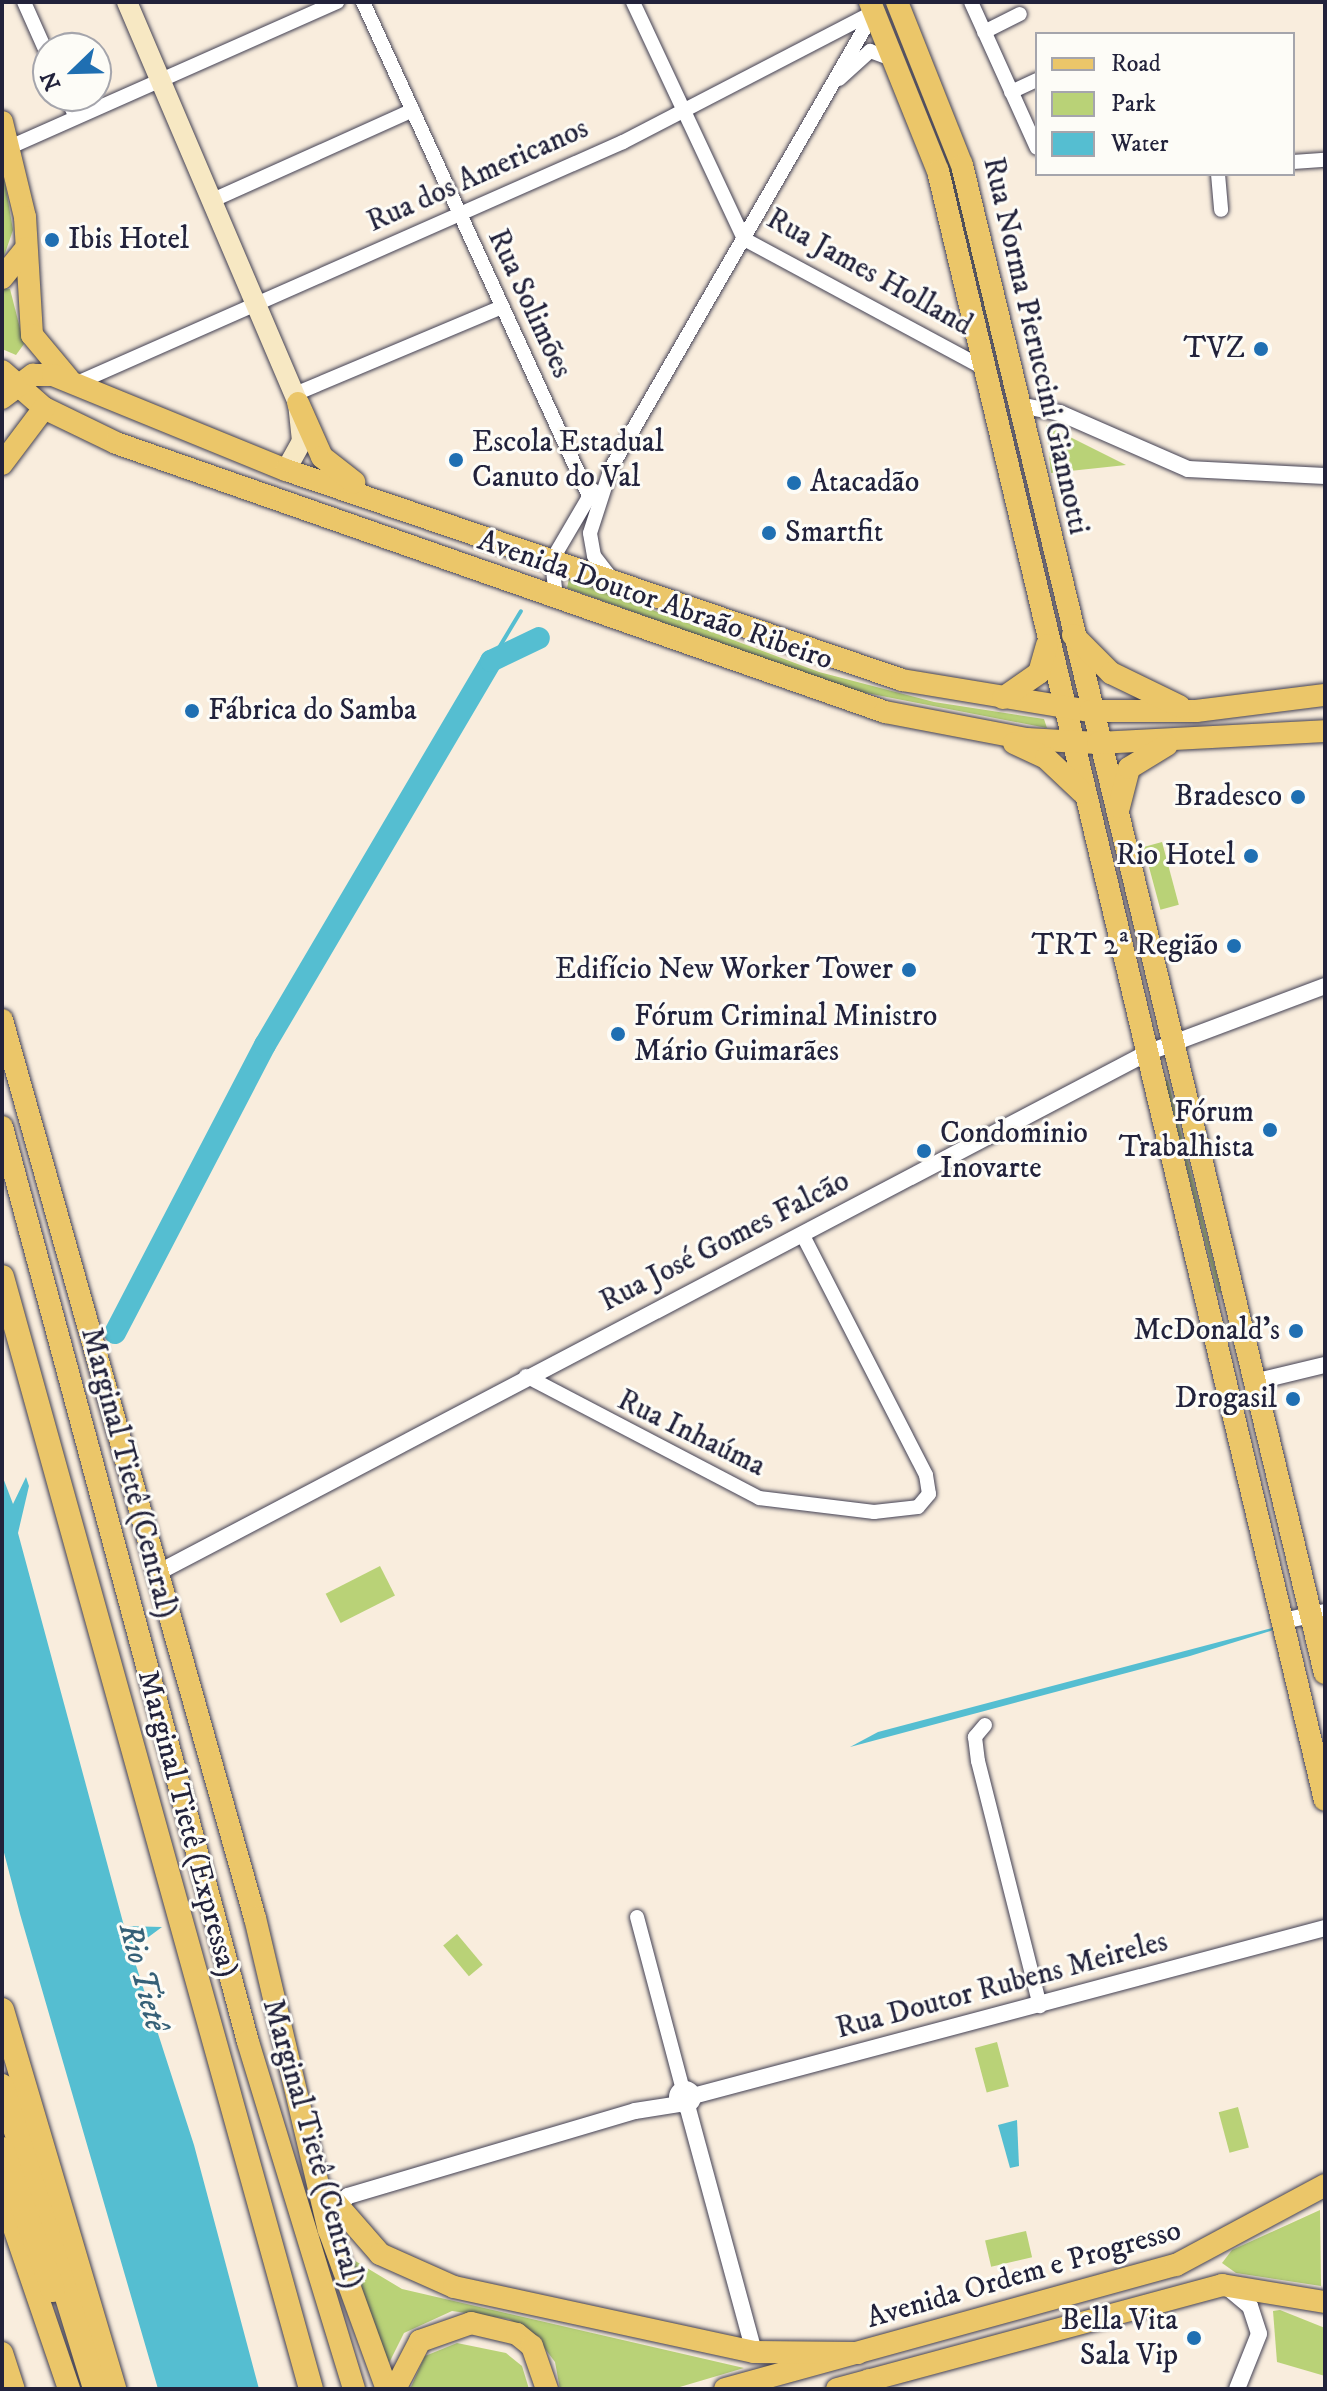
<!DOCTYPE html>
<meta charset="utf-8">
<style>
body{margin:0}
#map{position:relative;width:1327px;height:2391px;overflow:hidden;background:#f9eddd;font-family:"IM FELL DW Pica",serif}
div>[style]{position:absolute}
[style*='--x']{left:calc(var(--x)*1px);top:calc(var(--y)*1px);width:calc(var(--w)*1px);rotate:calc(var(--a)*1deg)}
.green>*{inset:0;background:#b9d277;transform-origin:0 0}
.water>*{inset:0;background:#55bed1}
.stream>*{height:4px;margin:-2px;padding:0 2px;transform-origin:2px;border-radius:2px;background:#55bed1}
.river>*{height:22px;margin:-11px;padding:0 11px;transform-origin:11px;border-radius:11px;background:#55bed1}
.roads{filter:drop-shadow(0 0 2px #424053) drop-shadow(0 0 2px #424053)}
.minor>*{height:14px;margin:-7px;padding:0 7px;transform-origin:7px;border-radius:7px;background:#fff}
.tertiary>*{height:16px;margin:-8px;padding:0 8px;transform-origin:8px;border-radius:8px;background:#fff}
.tertiary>.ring{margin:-8px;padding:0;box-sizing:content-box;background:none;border:16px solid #fff;border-radius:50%}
.secondary>*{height:20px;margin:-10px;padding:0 10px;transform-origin:10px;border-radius:10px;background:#f7e8c3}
.primary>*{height:22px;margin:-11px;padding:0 11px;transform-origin:11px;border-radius:11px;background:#ebc669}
.trunk>*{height:22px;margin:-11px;padding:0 11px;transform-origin:11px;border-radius:11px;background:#ebc669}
.motorway>*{height:24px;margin:-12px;padding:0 12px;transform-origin:12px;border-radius:12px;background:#ebc669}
.dots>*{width:22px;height:22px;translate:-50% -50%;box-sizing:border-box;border:4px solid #fdfcf7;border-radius:50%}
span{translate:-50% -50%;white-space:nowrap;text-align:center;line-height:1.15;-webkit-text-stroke:6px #fdfcf7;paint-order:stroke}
.street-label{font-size:30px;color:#22223b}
.poi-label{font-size:30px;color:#22223b}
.left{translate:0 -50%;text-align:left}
.right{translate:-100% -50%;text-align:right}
.water-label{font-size:32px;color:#366077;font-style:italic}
.frame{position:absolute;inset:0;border:4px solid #22223b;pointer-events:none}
.legend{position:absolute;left:1035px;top:32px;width:260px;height:144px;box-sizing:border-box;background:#fdfcf7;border:2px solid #a5a5ac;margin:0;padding:10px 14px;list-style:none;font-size:24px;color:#22223b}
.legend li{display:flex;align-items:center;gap:16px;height:40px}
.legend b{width:40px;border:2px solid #a5a5ac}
.north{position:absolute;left:32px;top:32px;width:80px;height:80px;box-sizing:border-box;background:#fdfcf7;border:2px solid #a5a5ac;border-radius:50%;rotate:247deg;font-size:22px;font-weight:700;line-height:32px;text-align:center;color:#22223b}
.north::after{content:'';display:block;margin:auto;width:28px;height:36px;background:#1f6fb2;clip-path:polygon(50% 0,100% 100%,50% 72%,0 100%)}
</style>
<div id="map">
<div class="green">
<div style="clip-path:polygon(895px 24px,945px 142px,1014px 426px,942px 142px)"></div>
<div style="clip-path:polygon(2px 165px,13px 230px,2px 262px)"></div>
<div style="clip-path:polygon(2px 288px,10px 289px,24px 344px,16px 355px,2px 349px)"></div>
<div style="clip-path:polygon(1046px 425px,1126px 465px,1051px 473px)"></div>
<div style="clip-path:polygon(569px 579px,819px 672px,934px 702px,1044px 719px,1047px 728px,851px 690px,567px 588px)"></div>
<div style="left:1162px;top:842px;width:65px;height:19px;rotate:75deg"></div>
<div style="left:1168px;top:1080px;width:219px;height:3px;rotate:76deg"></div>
<div style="left:380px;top:1566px;width:33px;height:61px;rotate:63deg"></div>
<div style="left:457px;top:1934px;width:40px;height:18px;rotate:50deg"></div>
<div style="left:997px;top:2042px;width:46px;height:23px;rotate:75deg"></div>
<div style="left:1238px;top:2107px;width:42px;height:20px;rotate:75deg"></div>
<div style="clip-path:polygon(1320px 2210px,1321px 2286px,1236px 2273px,1222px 2263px,1232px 2250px)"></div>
<div style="left:1026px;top:2231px;width:27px;height:42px;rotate:77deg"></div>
<div style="clip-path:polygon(352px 2259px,402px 2289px,744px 2368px,673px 2389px,560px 2389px,555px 2362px,534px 2334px,509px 2319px,452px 2311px,404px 2333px,388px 2365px)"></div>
<div style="clip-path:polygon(1280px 2310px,1325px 2328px,1325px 2376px,1277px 2362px,1273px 2311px)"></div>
<div style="clip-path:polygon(457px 2343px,506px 2353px,522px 2366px,529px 2389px,410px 2389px,425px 2356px)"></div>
</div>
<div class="water">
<div style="clip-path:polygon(2px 1475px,13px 1504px,26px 1477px,29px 1486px,18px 1533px,124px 1926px,162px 1927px,131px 1950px,194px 2145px,259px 2389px,158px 2389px,20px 1914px,2px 1845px)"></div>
<div style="clip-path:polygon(1325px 1614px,1190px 1656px,850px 1747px,878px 1732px)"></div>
<div style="clip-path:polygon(1017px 2120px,1019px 2166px,1010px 2168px,998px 2125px)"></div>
</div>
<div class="stream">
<div style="--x:491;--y:661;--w:58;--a:-59"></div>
</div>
<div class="river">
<div style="--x:115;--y:1333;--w:325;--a:-62.5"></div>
<div style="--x:265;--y:1045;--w:446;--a:-59.5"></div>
<div style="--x:491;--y:661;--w:53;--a:-25.6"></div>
</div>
<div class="roads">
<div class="minor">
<div style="--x:24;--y:2;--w:59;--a:66"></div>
<div style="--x:363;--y:2;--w:543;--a:65.42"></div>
<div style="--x:633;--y:2;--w:262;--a:64.9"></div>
<div style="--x:744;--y:239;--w:272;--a:28.3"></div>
<div style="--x:971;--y:2;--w:160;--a:65.7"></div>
<div style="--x:984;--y:32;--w:40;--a:-26.6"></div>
<div style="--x:839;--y:79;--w:42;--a:-42.1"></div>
<div style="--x:870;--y:51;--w:23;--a:20"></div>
<div style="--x:1011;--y:92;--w:29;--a:-25"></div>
<div style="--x:66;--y:96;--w:23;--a:65"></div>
<div style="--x:10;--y:147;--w:358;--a:-23.9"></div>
<div style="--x:1293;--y:162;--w:32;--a:-4"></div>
<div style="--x:1218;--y:174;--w:36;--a:85"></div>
<div style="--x:213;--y:200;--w:219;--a:-24.2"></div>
<div style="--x:75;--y:384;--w:599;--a:-23.83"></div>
<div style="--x:623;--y:142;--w:283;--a:-27.4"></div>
<div style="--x:295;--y:394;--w:225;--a:-22.8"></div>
<div style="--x:612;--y:579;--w:29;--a:-128"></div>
<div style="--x:594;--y:556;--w:23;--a:-100"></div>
<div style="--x:590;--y:533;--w:68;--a:-72.1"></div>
<div style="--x:611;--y:468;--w:526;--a:-60.03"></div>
<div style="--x:556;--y:598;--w:38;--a:-96"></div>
<div style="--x:552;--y:560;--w:81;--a:-59.6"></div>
<div style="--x:526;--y:1376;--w:263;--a:27.6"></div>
<div style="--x:759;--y:1498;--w:116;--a:6.9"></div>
<div style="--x:874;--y:1512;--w:44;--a:-6.5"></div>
<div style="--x:918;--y:1507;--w:17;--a:-50"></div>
<div style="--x:929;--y:1494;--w:19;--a:-99"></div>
<div style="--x:926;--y:1475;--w:271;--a:-117.2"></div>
<div style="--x:985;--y:1725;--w:16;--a:130"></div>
<div style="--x:975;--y:1737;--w:24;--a:83"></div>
<div style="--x:978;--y:1761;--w:253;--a:75.8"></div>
<div style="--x:637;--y:1917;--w:179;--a:75.1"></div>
</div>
<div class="tertiary">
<div style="--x:1019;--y:405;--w:42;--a:11"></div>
<div style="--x:1060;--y:413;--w:140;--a:23.6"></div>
<div style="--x:1188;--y:469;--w:137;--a:2.9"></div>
<div style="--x:1254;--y:1382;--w:73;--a:-13.5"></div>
<div style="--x:161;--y:1571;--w:1114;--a:-27.72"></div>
<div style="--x:1147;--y:1053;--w:190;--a:-20.6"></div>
<div style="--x:1283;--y:1621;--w:43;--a:-12.1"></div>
<div class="ring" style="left:677px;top:2089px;width:0;height:0"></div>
<div style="--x:693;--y:2096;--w:654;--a:-14.89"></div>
<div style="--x:687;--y:2105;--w:256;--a:74.8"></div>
<div style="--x:336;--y:2208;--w:17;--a:-45"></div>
<div style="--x:348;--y:2196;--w:299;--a:-16.5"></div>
<div style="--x:635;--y:2111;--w:46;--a:-8.8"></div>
<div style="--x:1227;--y:2287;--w:30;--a:40"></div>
<div style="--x:1250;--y:2306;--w:29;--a:72"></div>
<div style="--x:1259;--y:2334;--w:59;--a:111.8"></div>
</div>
<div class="secondary">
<div style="--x:127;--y:2;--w:436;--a:66.9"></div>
<div style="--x:298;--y:403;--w:38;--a:84"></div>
<div style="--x:302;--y:441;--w:33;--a:119"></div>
</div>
<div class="primary">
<div style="--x:870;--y:2;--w:182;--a:68.1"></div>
<div style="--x:938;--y:171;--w:1674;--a:76.64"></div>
<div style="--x:897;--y:2;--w:175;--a:68.3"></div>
<div style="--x:962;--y:165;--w:1551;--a:76.47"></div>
<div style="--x:2;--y:122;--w:98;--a:76.4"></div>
<div style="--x:25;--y:217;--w:118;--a:86.6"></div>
<div style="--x:32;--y:335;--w:56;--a:50.1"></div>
<div style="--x:2;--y:278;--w:38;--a:-51"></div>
<div style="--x:2;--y:371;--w:56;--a:41.4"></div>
<div style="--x:44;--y:408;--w:80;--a:25.9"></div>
<div style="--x:116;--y:443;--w:815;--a:19.28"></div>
<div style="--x:885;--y:712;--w:144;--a:10.8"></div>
<div style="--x:1026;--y:739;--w:72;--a:3.2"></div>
<div style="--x:1098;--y:743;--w:227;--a:-3"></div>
<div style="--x:2;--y:398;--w:39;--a:-37"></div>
<div style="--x:33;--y:375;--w:20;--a:0"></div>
<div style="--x:53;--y:375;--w:252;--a:22.2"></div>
<div style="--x:286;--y:470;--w:651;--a:18.82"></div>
<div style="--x:902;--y:680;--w:191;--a:9.4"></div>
<div style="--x:1090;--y:711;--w:106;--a:0"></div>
<div style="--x:1196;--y:711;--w:130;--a:-7.1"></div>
<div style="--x:298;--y:403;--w:59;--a:66"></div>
<div style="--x:322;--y:457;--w:41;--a:38"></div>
<div style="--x:1073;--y:635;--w:54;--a:45"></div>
<div style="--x:1111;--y:673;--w:76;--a:25.9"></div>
<div style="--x:1003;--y:698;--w:44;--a:-34.8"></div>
<div style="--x:1039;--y:673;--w:29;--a:-74"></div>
<div style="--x:1014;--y:743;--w:35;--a:25"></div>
<div style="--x:1046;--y:758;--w:50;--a:43.4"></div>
<div style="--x:1119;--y:807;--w:40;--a:-75.6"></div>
<div style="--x:1129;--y:768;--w:44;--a:-31.2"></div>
<div style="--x:725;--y:2389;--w:468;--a:-15.4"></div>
<div style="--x:1176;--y:2265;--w:169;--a:-28.2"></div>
<div style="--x:837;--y:2389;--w:399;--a:-15.1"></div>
<div style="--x:1222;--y:2285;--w:104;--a:9.4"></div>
</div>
<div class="trunk">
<div style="--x:2;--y:464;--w:70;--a:-53.1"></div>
<div style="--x:2;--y:1020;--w:933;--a:74.27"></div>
<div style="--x:255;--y:1918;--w:321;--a:76.7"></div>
<div style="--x:329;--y:2230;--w:169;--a:70"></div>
<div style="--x:2;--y:1127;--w:947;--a:74.95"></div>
<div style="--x:248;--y:2042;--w:363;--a:73"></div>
<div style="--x:326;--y:2192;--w:82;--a:48.9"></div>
<div style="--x:380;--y:2254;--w:81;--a:24"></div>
<div style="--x:454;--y:2287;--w:307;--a:12.2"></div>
<div style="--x:754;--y:2352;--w:104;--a:0.6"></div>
<div style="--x:2;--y:2193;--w:207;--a:71.1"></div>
<div style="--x:2;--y:2353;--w:38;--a:72"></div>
<div style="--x:395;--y:2389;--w:54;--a:-62.5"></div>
<div style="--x:420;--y:2341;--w:54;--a:-19.4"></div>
<div style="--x:471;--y:2323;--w:47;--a:13.4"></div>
<div style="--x:517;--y:2334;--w:19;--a:39"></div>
<div style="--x:532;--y:2346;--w:46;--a:70.8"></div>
<div style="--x:858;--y:2389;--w:14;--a:-39"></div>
</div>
<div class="motorway">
<div style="--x:2;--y:1277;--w:1154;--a:74.47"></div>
<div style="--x:2;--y:2010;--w:395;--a:73.5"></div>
<div style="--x:2;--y:2086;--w:317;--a:72.9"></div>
<div style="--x:2;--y:2149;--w:150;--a:70.1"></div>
</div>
</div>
<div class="dots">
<div style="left:52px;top:240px;background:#1f6fb2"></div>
<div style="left:1261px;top:349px;background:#1f6fb2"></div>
<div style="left:456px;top:460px;background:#1f6fb2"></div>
<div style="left:794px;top:483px;background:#1f6fb2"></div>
<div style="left:769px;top:533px;background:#1f6fb2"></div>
<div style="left:192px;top:711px;background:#1f6fb2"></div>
<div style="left:1298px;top:797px;background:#1f6fb2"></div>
<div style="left:1251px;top:856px;background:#1f6fb2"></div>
<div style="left:1234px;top:946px;background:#1f6fb2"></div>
<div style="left:909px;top:970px;background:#1f6fb2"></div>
<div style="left:618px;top:1034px;background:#1f6fb2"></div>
<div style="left:1270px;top:1130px;background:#1f6fb2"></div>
<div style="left:924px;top:1151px;background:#1f6fb2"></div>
<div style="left:1296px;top:1331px;background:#1f6fb2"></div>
<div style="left:1293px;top:1399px;background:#1f6fb2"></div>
<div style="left:1194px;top:2338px;background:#1f6fb2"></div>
</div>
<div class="street-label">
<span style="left:478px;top:176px;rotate:-24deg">Rua dos Americanos</span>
<span style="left:869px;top:273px;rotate:29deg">Rua James Holland</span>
<span style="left:529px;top:304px;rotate:65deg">Rua Solimões</span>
<span style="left:1035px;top:346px;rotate:77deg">Rua Norma Pieruccini Giannotti</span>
<span style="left:655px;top:601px;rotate:19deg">Avenida Doutor Abraão Ribeiro</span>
<span style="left:725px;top:1242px;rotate:-27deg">Rua José Gomes Falcão</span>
<span style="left:691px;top:1434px;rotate:26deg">Rua Inhaúma</span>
<span style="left:128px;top:1473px;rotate:75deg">Marginal Tietê (Central)</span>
<span style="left:187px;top:1824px;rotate:75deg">Marginal Tietê (Expressa)</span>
<span style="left:1002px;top:1986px;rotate:-15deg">Rua Doutor Rubens Meireles</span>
<span style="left:312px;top:2144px;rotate:74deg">Marginal Tietê (Central)</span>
<span style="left:1024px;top:2275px;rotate:-16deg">Avenida Ordem e Progresso</span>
</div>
<div class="poi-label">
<span class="left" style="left:68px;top:240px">Ibis Hotel</span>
<span class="right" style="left:1245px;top:349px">TVZ</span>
<span class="left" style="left:472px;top:460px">Escola Estadual<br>Canuto do Val</span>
<span class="left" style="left:810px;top:483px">Atacadão</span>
<span class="left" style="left:785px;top:533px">Smartfit</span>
<span class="left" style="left:208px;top:711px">Fábrica do Samba</span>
<span class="right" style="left:1282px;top:797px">Bradesco</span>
<span class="right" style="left:1235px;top:856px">Rio Hotel</span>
<span class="right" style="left:1218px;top:946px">TRT 2ª Região</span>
<span class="right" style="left:893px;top:970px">Edifício New Worker Tower</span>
<span class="left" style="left:634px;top:1034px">Fórum Criminal Ministro<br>Mário Guimarães</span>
<span class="right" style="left:1254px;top:1130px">Fórum<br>Trabalhista</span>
<span class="left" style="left:940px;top:1151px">Condominio<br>Inovarte</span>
<span class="right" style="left:1280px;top:1331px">McDonald's</span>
<span class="right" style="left:1277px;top:1399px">Drogasil</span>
<span class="right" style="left:1178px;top:2338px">Bella Vita<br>Sala Vip</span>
</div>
<div class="water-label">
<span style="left:142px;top:1977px;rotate:75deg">Rio Tietê</span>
</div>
<div class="frame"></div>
<ul class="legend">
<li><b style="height:10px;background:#ebc669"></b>Road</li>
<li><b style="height:22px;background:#b9d277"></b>Park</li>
<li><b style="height:22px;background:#55bed1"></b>Water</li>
</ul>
<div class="north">N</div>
</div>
